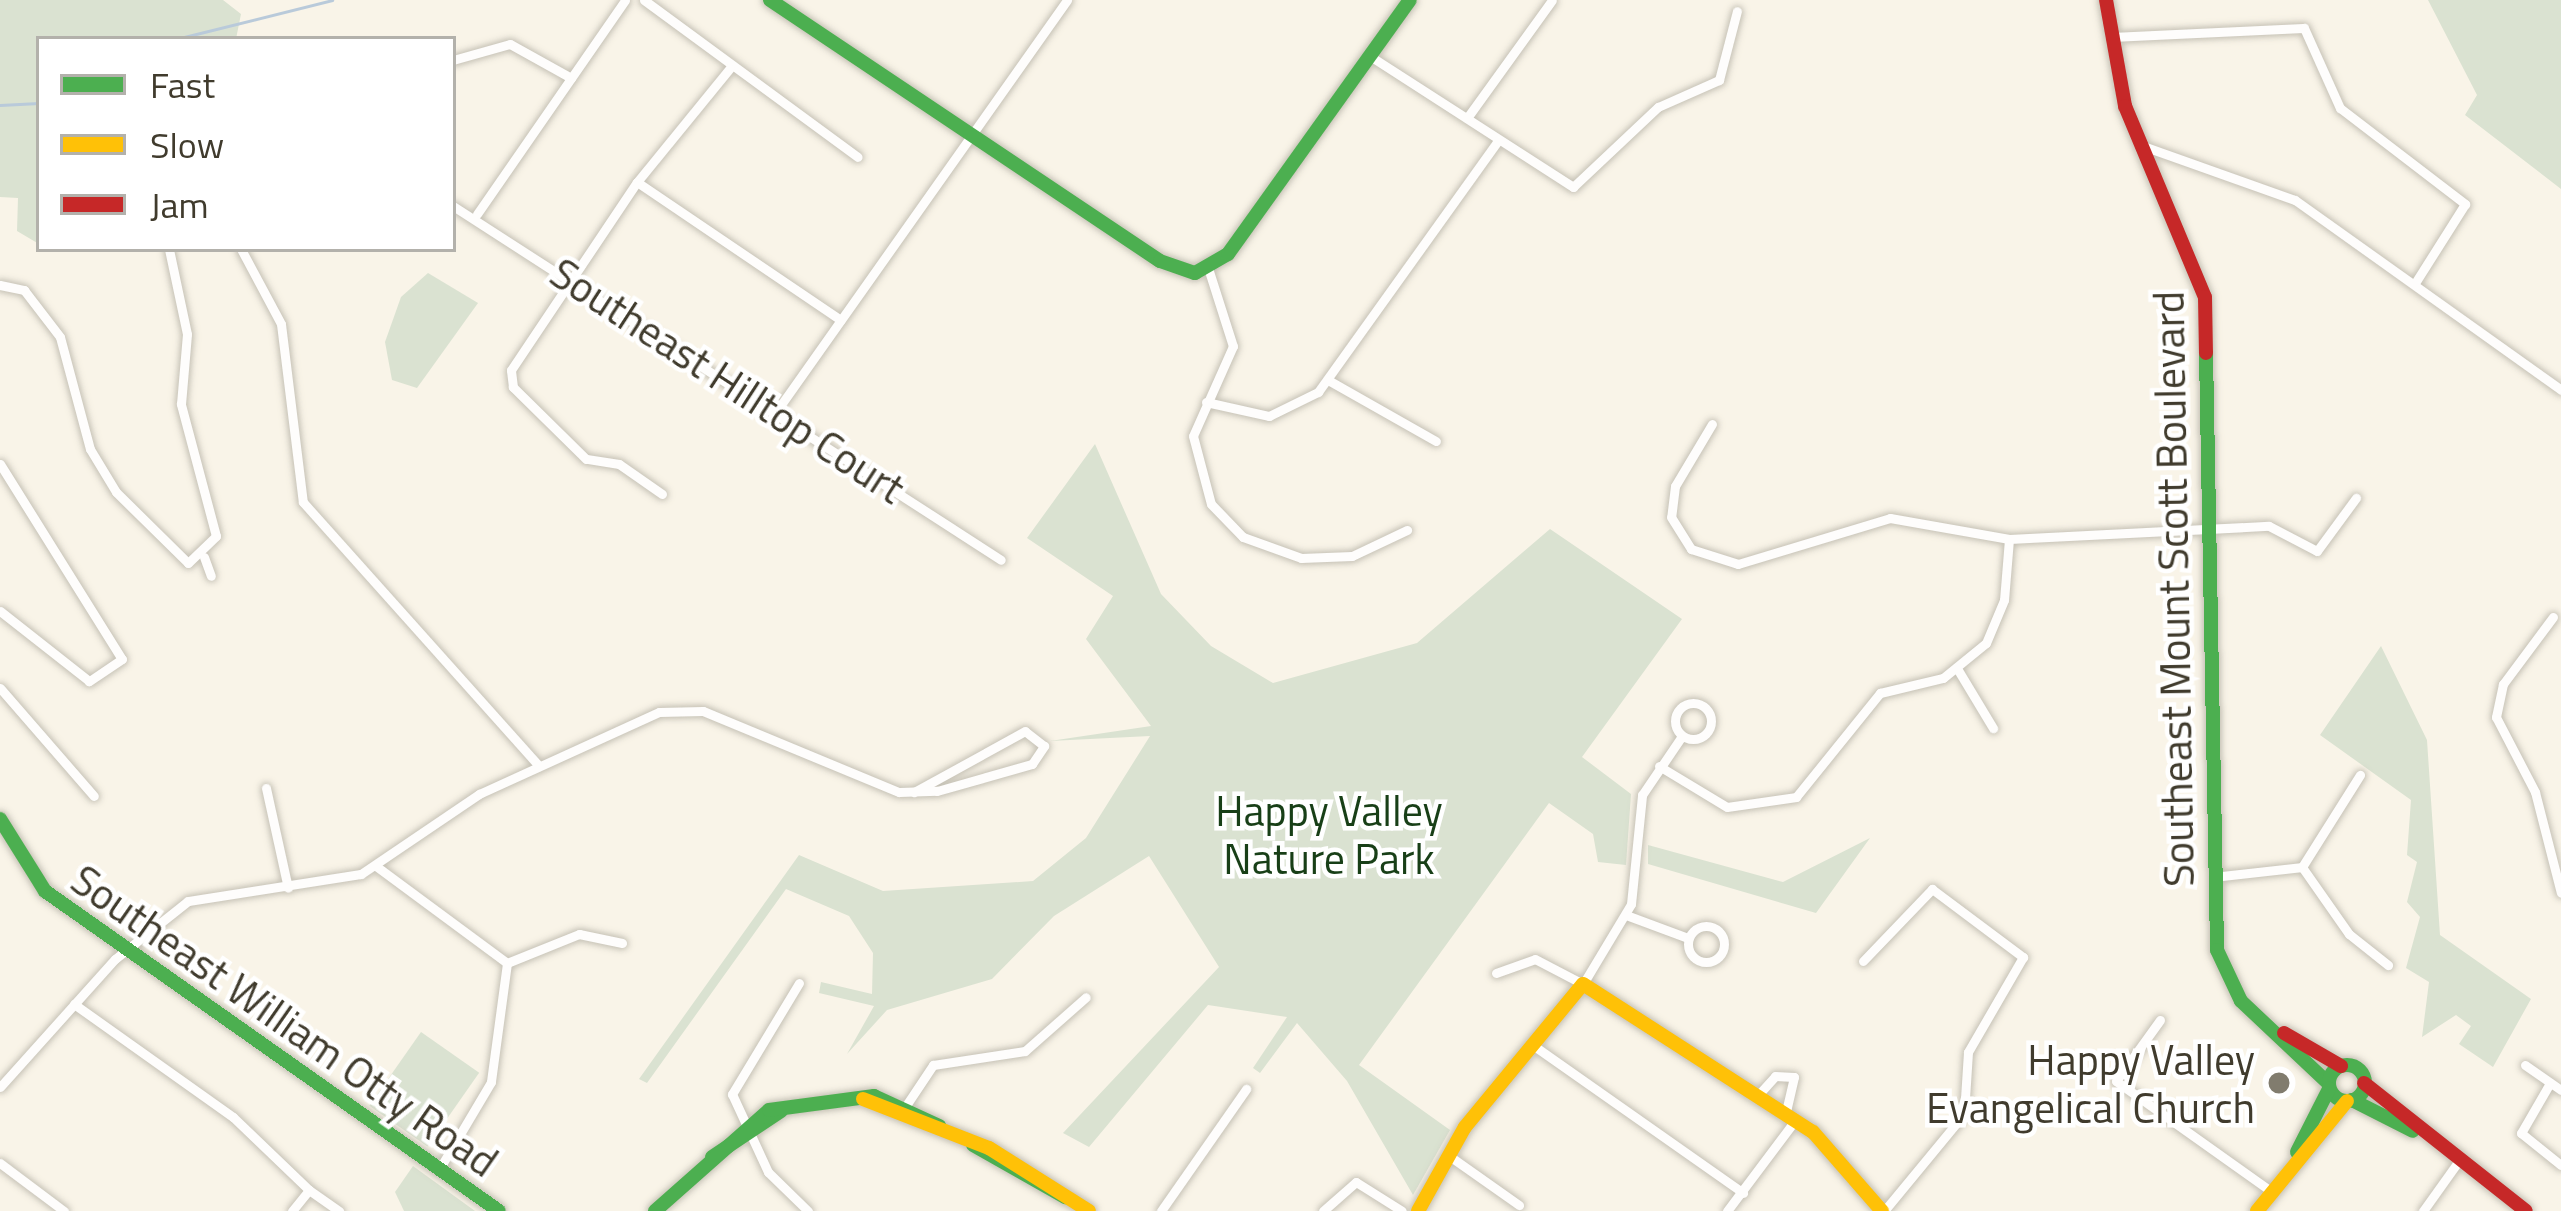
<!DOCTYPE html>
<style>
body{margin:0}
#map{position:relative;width:2561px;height:1211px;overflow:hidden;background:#f9f4e8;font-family:"Titillium Web",sans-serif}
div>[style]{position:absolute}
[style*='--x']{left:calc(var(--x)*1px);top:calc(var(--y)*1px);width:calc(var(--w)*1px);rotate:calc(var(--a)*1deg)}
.green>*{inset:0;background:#dae2d1;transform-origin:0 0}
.stream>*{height:3px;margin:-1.5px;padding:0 1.5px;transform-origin:1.5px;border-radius:1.5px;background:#b9cada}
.roads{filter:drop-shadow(0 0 3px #c6c2b6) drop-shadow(0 0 3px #c6c2b6)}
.street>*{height:9px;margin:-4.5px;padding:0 4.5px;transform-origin:4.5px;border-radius:4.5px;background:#fefdfc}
.street>.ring{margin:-4.5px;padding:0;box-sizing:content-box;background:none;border:9px solid #fefdfc;border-radius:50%}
.fast>*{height:14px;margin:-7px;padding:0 7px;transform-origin:7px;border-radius:7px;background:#4caf50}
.fast>.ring{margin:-7px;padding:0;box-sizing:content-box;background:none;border:14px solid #4caf50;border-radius:50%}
.slow>*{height:14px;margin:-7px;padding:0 7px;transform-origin:7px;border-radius:7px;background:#ffc107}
.jam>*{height:14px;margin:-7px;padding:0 7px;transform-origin:7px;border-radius:7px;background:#c62828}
.dots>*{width:33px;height:33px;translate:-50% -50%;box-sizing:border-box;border:6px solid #fff;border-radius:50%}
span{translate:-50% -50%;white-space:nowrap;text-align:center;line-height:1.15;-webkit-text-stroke:9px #fff;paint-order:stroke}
.street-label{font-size:42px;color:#403b2d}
.park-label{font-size:42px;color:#183f17}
.poi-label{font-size:42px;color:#403b2d}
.right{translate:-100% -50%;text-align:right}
.legend{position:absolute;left:36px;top:36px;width:420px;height:216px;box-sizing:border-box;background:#fff;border:3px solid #b3b1ab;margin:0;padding:15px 21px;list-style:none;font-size:36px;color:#403b2d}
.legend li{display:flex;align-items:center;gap:24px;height:60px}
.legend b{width:60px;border:3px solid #b3b1ab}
</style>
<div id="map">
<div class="green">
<div style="clip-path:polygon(0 0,223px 0,241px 14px,236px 39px,39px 39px,39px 244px,17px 231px,18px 198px,0 197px)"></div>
<div style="clip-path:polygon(2428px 0,2561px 0,2561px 189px,2465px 115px,2477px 95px)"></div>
<div style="clip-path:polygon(428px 273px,478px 303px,417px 388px,392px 380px,385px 342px,401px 297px)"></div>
<div style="clip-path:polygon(1095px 444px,1161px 594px,1211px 646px,1273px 683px,1417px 643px,1550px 529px,1682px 619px,1582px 757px,1631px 794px,1626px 865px,1598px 862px,1593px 834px,1549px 803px,1359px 1065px,1450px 1130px,1413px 1195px,1347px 1081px,1297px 1023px,1260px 1073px,1253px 1068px,1287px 1017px,1208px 1005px,1089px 1147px,1063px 1133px,1219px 967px,1149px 856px,1054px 916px,992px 979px,887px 1010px,847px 1054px,874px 1006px,819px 993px,821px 982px,872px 994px,873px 953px,849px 916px,786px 889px,647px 1083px,639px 1079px,799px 855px,883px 891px,1033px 881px,1086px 838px,1150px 736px,1050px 741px,1151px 726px,1086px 639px,1113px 596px,1027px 538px)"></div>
<div style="clip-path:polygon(2381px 646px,2427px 740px,2440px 935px,2531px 999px,2493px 1067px,2459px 1044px,2471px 1026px,2456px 1015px,2422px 1037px,2429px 982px,2406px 968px,2420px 917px,2407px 902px,2417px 862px,2407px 855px,2411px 800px,2320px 735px)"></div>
<div style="clip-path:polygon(1870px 838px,1816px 913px,1648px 864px,1648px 845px,1783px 882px)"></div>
<div style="left:421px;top:1032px;width:71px;height:90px;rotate:35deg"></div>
<div style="clip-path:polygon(413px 1166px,475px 1211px,404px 1211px,395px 1192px)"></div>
</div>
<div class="stream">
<div style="--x:176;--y:39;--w:161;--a:-14"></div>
<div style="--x:0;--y:105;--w:39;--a:-3"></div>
</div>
<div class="roads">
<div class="street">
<div style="--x:644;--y:0;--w:265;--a:36.3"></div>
<div style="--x:2111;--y:37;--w:193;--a:-2.7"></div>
<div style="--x:2304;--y:28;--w:88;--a:65.8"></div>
<div style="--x:2340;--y:108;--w:158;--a:37.5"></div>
<div style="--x:2465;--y:204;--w:93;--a:122.3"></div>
<div style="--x:1370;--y:56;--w:242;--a:32.8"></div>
<div style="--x:1573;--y:187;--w:117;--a:-43.3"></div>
<div style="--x:1658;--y:107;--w:67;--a:-23.9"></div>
<div style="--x:1719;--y:80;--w:71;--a:-75.4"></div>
<div style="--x:453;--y:60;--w:59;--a:-15.7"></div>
<div style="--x:510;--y:44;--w:70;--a:29.1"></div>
<div style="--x:1467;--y:118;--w:145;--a:-54.2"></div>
<div style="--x:2143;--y:146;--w:161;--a:19.6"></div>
<div style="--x:2295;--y:200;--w:327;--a:35.5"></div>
<div style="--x:637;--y:182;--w:246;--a:34.1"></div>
<div style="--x:453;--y:206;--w:652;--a:32.86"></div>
<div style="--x:477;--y:214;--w:260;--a:-55.3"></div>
<div style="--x:241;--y:249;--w:85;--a:61.9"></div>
<div style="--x:281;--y:324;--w:179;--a:83"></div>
<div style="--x:303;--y:502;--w:354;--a:48.2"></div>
<div style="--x:1209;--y:271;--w:79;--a:72.3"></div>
<div style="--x:1233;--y:346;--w:98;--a:114"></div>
<div style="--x:1193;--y:436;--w:70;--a:75.2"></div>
<div style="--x:1211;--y:504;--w:46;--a:45.9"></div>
<div style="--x:1243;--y:537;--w:62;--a:19.9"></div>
<div style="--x:1301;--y:558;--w:51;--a:-2.2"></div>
<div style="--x:1352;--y:556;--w:61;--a:-25.3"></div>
<div style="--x:0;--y:285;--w:25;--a:12"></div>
<div style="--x:24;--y:290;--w:59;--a:52.5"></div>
<div style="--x:60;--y:337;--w:116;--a:75"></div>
<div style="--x:90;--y:449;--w:50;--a:58.8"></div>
<div style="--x:116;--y:492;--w:101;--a:44.6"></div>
<div style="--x:188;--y:563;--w:39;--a:-44"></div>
<div style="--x:216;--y:536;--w:137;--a:-104.9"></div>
<div style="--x:181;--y:404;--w:70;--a:-85.1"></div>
<div style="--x:187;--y:334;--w:87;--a:-102"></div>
<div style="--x:1328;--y:380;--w:124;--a:29.5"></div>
<div style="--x:1206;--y:402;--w:65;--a:12.5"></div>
<div style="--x:1269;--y:416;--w:55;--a:-26.1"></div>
<div style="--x:1318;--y:392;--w:309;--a:-54.4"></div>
<div style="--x:778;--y:409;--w:501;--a:-54.75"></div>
<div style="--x:1712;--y:424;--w:72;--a:120.8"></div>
<div style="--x:1675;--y:486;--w:31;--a:97"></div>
<div style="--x:1671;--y:517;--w:38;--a:58"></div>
<div style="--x:1691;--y:549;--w:49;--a:17.7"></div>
<div style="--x:1738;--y:564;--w:159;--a:-16.8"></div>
<div style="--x:1890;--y:518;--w:121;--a:10"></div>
<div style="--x:2009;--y:539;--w:260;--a:-2.9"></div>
<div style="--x:2269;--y:526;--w:54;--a:27.5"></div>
<div style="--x:2317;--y:551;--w:66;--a:-53.7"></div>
<div style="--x:0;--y:464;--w:230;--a:58"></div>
<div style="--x:122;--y:659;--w:40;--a:146"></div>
<div style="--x:89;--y:681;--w:113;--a:-141.8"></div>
<div style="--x:662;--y:494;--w:52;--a:-145.1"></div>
<div style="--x:619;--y:464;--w:33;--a:-171"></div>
<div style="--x:586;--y:459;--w:103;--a:-135.4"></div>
<div style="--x:513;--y:387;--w:17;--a:-97"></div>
<div style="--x:511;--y:370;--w:226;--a:-56.2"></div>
<div style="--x:637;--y:182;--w:146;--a:-50.8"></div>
<div style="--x:204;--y:557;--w:20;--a:70"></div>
<div style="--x:2553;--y:617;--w:84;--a:126.7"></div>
<div style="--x:2503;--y:684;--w:34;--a:102"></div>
<div style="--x:2496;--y:717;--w:85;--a:62.5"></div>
<div style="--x:2535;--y:792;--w:104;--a:75.6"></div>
<div style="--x:1958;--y:670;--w:68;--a:58.9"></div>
<div style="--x:0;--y:688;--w:143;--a:49"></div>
<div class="ring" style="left:1675px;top:703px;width:27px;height:27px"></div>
<div style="--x:1659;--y:766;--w:79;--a:31.1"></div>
<div style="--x:1727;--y:807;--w:70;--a:-8.2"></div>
<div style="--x:1796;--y:797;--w:134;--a:-51.1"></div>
<div style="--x:1880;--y:693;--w:65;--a:-13.4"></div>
<div style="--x:1943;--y:678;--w:55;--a:-39.1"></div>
<div style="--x:1986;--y:643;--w:47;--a:-67.3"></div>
<div style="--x:2004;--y:600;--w:61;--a:-85.3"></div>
<div style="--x:266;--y:788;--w:102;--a:77.6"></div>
<div style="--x:376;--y:866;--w:163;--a:36.5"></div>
<div style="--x:507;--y:963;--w:120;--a:97.7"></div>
<div style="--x:491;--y:1082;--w:100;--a:120.7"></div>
<div style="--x:2302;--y:867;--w:109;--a:-57.8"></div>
<div style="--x:2213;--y:877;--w:90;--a:-6.4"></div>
<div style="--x:2302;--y:867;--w:82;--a:55"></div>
<div style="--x:2349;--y:934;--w:50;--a:38.5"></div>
<div style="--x:1626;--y:915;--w:66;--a:20.4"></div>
<div class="ring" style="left:1688px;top:926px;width:27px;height:27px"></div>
<div style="--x:1863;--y:961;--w:100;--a:-46.2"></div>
<div style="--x:1932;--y:889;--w:114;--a:36.8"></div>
<div style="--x:2023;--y:957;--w:110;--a:120.1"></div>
<div style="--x:1968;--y:1052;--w:62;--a:93.7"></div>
<div style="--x:1964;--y:1114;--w:126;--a:129.5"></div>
<div style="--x:507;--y:963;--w:78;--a:-21.9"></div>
<div style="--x:579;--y:934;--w:44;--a:11.8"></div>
<div style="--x:1496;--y:973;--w:41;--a:-19.7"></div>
<div style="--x:1535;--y:959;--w:54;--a:27.5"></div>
<div style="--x:1583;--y:984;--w:93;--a:-59"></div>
<div style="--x:1631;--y:904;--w:110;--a:-84.2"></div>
<div style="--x:1642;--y:795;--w:71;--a:-55.9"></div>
<div style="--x:799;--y:983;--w:130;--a:121.1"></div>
<div style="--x:732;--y:1094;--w:86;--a:65.2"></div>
<div style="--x:768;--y:1172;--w:56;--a:44.3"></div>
<div style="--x:74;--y:1004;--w:195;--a:35.4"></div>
<div style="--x:233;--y:1117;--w:105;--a:43.8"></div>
<div style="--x:2160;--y:1020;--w:75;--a:125.8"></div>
<div style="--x:2116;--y:1081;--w:190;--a:35.4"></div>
<div style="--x:1537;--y:1048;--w:252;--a:35.1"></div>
<div style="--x:2525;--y:1065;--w:44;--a:34.8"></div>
<div style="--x:2550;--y:1083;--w:58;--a:120.1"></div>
<div style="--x:2521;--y:1133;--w:51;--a:38.7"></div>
<div style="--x:0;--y:1087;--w:172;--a:-48.1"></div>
<div style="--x:115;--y:959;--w:93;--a:-38.5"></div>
<div style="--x:188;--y:901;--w:175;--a:-8.9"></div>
<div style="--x:361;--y:874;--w:143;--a:-34.1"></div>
<div style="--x:479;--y:794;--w:198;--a:-24.5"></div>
<div style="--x:659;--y:712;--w:44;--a:-1.3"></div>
<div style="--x:703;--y:711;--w:212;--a:22.5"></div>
<div style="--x:899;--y:792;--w:38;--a:-2"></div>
<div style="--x:937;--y:791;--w:99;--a:-15.9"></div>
<div style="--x:1032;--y:764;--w:22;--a:-56"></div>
<div style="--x:1044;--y:746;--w:24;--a:-142"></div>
<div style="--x:1025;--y:731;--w:127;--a:151.2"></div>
<div style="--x:1759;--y:1094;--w:24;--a:-48"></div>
<div style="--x:1775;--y:1076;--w:19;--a:3"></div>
<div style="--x:1794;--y:1077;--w:36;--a:103"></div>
<div style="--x:901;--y:1113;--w:58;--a:-56.3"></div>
<div style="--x:933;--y:1065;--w:93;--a:-8.7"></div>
<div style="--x:1025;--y:1051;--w:81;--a:-41.5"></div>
<div style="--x:1448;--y:1155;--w:87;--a:35.2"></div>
<div style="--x:0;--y:1163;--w:80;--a:36.9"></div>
<div style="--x:309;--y:1190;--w:37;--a:35"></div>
<div style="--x:292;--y:1211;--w:27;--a:-51"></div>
<div style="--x:1161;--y:1211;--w:149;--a:-55.1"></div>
<div style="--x:1323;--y:1211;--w:44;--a:-41.3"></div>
<div style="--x:1356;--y:1182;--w:54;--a:32.2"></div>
<div style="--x:1727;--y:1211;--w:115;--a:-53.1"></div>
<div style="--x:2423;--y:1211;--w:60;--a:-54.5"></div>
</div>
<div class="fast">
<div style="--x:770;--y:0;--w:469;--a:33.8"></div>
<div style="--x:1160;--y:261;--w:37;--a:19"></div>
<div style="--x:1195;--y:273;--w:38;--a:-30"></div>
<div style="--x:1228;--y:254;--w:312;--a:-54.4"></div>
<div style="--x:2206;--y:353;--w:597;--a:88.94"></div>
<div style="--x:2217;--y:950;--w:56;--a:64.8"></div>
<div style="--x:2241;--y:1001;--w:121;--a:43.3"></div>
<div style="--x:0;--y:819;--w:85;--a:58"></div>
<div style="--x:45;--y:891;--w:555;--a:35.18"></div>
<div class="ring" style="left:2329px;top:1065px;width:22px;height:22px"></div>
<div style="--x:2352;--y:1100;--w:68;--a:26.9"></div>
<div style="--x:973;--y:1145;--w:106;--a:29.5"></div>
<div style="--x:2297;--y:1152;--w:71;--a:-63.1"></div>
<div style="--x:712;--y:1157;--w:83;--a:-33.7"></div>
<div style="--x:655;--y:1211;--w:152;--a:-41.5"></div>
<div style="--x:769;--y:1110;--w:106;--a:-7.6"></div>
<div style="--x:874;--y:1096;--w:72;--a:24.8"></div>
</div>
<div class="slow">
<div style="--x:863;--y:1099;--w:135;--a:21.3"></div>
<div style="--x:989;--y:1148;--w:118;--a:32.2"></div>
<div style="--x:1418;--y:1211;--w:96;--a:-60.8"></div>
<div style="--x:1465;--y:1127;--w:185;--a:-50.5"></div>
<div style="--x:1583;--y:984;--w:274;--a:32.8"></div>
<div style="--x:1813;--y:1132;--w:105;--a:48.9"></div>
<div style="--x:2257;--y:1211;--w:142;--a:-50.7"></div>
</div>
<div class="jam">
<div style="--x:2106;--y:0;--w:108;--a:79.8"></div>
<div style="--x:2125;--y:106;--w:207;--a:67.3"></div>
<div style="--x:2205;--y:297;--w:56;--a:89"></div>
<div style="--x:2284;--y:1033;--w:66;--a:30.1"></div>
<div style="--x:2364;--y:1083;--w:206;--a:38.3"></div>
</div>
</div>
<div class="dots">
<div style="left:2279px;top:1083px;background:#817c6e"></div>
</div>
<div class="street-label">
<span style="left:728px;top:380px;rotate:33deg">Southeast Hilltop Court</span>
<span style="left:2173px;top:589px;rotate:-91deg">Southeast Mount Scott Boulevard</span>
<span style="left:285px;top:1020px;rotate:35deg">Southeast William Otty Road</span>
</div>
<div class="park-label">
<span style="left:1329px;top:834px">Happy Valley<br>Nature Park</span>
</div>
<div class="poi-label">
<span class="right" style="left:2255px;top:1083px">Happy Valley<br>Evangelical Church</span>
</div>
<ul class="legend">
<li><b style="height:15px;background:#4caf50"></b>Fast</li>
<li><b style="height:15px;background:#ffc107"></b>Slow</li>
<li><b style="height:15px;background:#c62828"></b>Jam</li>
</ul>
</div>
